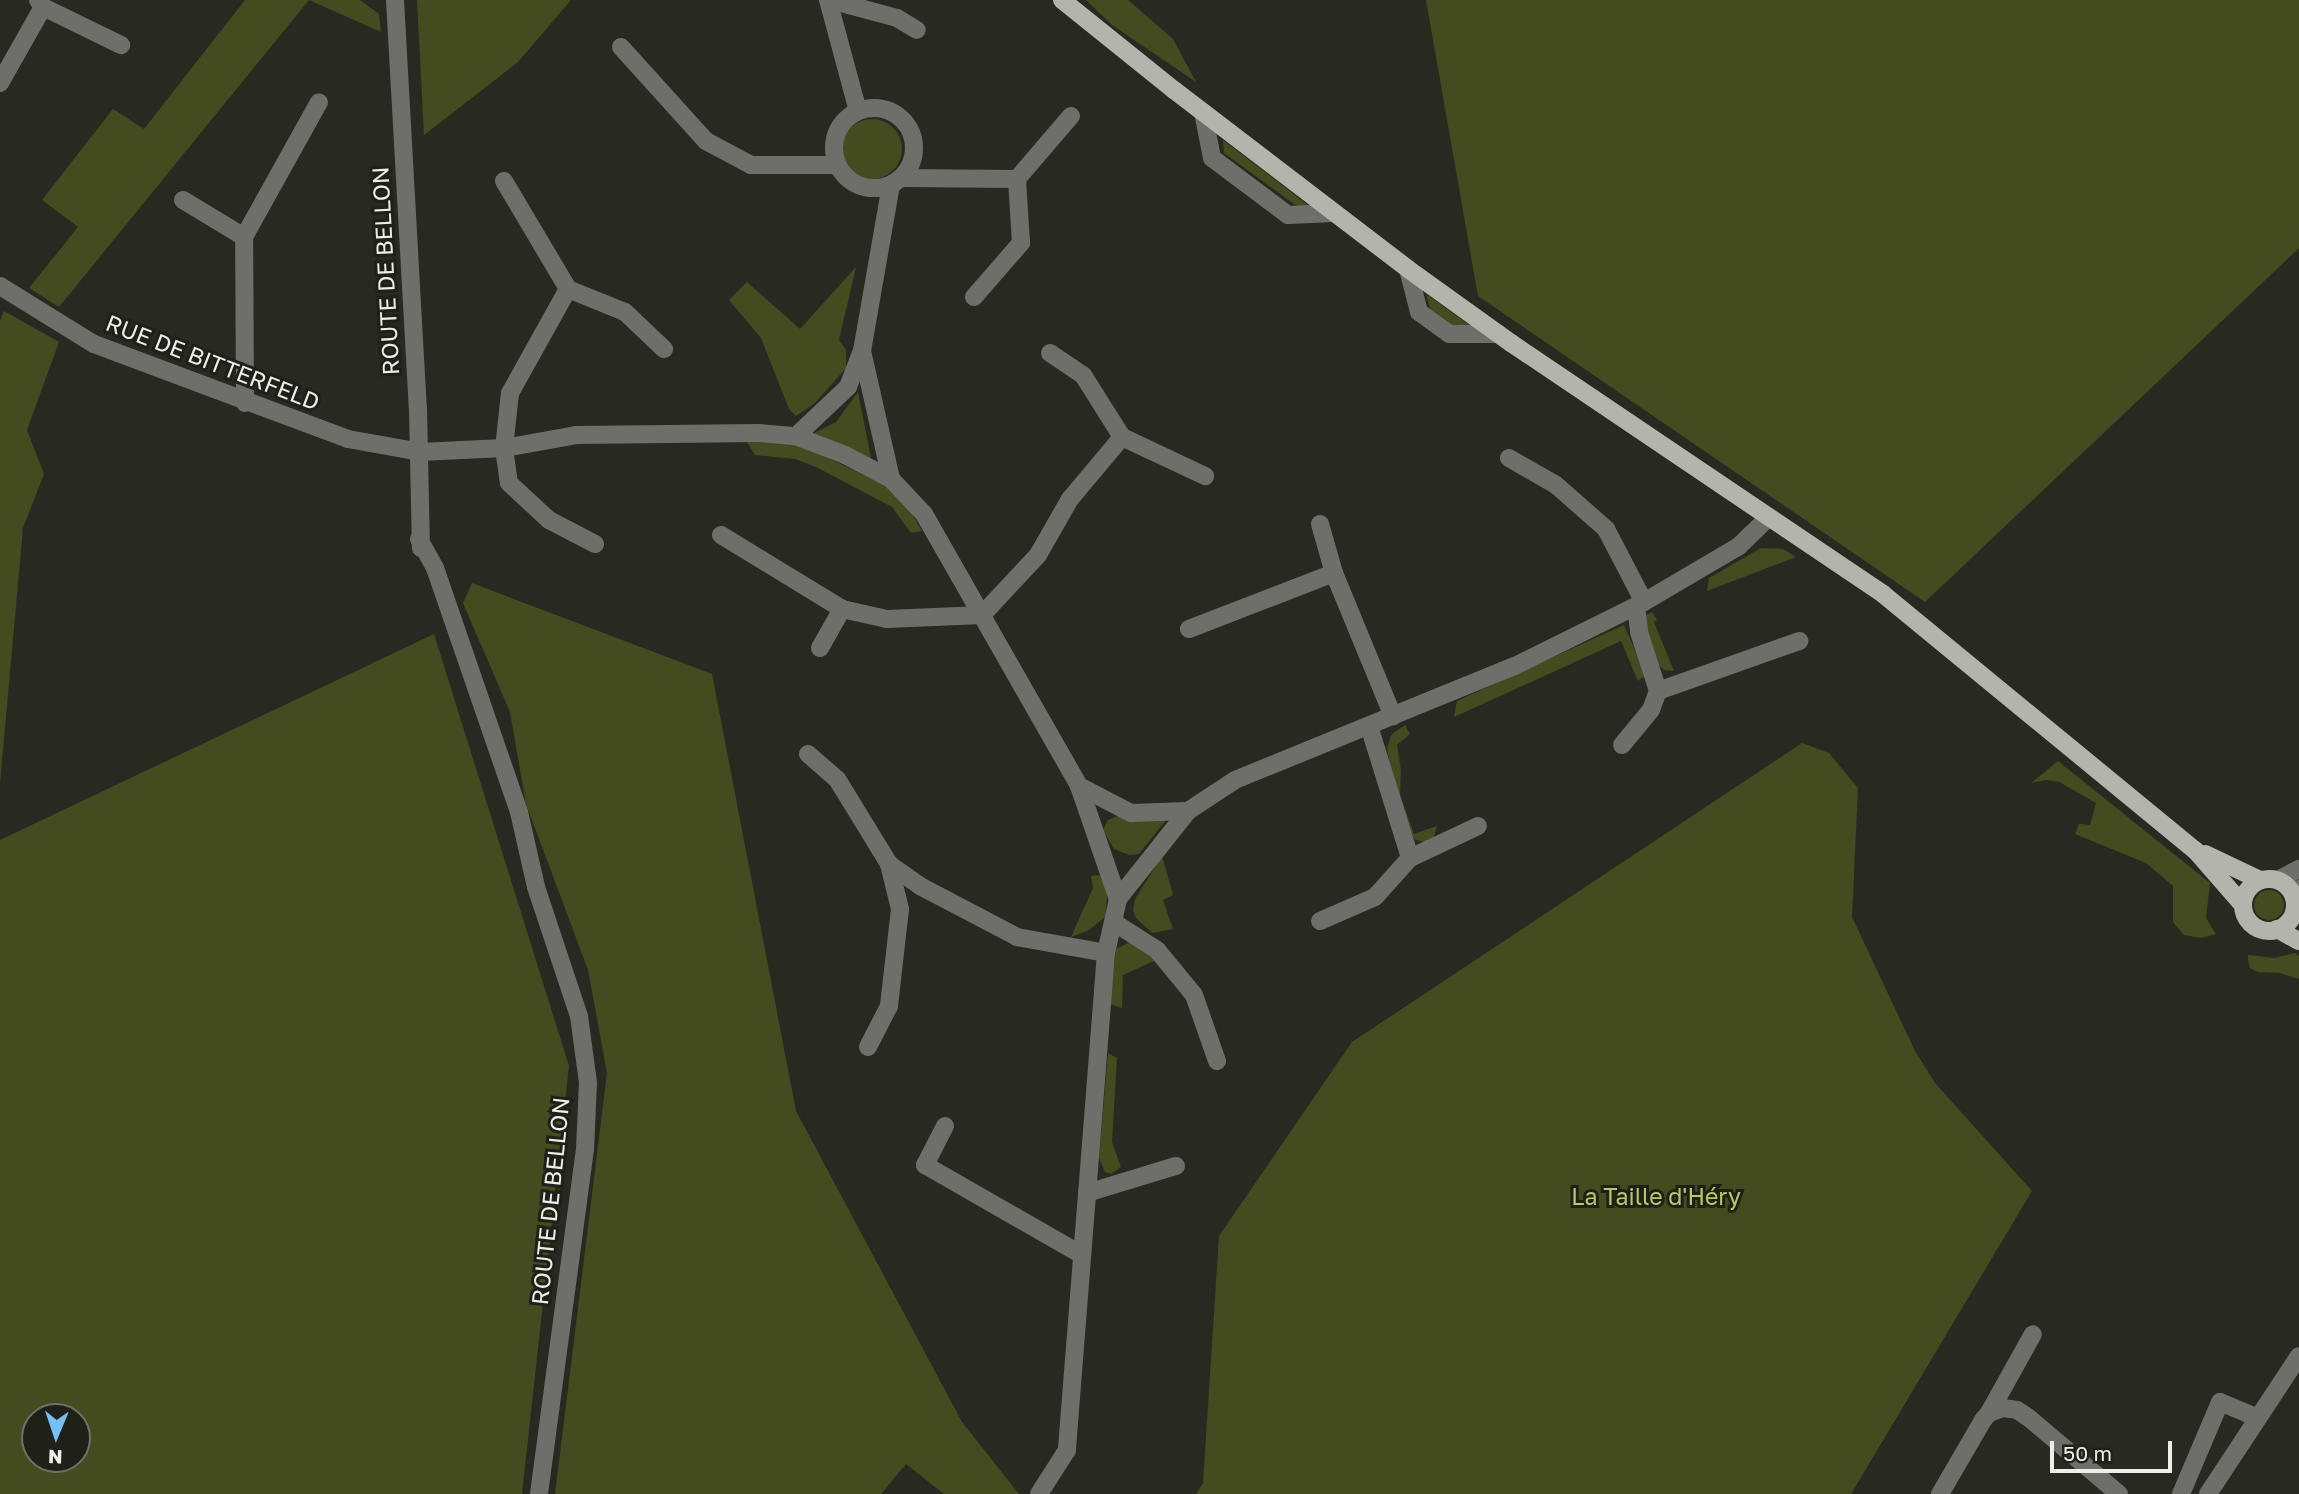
<!DOCTYPE html>
<html>
<head>
<meta charset="utf-8">
<style>
	body { margin:0 }
	#map { position:relative; width:2299px; height:1494px; overflow:hidden; background:#282a22; font-family:"Golos Text",sans-serif }
	div>[style] { position:absolute }
	.green>* { inset:0; background:#444b1f }
	.round { border-radius:50% }
	.minor>* { height:18px; margin:-9px; padding:0 9px; transform-origin:9px; border-radius:9px; background:#6e6f6a }
	.minor>.ring { margin:-9px; padding:0; box-sizing:content-box; background:none; border:18px solid #6e6f6a; border-radius:50% }
	.major>* { height:18px; margin:-9px; padding:0 9px; transform-origin:9px; border-radius:9px; background:#b3b5ac }
	.major>.ring { margin:-9px; padding:0; box-sizing:content-box; background:none; border:18px solid #b3b5ac; border-radius:50% }
	span { translate:-50% -50%; white-space:nowrap; text-align:center; line-height:1.15; -webkit-text-stroke:6px #1f2018; paint-order:stroke }
	.street-label { font-size:23px; color:#edeee8 }
	.park-label { font-size:23px; color:#b9ca64 }
	.north { position:absolute; left:21px; top:1403px; width:70px; height:70px; box-sizing:border-box; background:#1f2018; border:2px solid #71726b; border-radius:50%; rotate:182deg; font-size:19px; font-weight:700; line-height:28px; text-align:center; color:#edeee8 }
	.north::after { content:''; display:block; margin:auto; width:24px; height:32px; background:#77bff7; clip-path:polygon(50% 0,100% 100%,50% 72%,0 100%) }
	.scale { position:absolute; left:2050px; top:1441px; width:122px; height:32px; box-sizing:border-box; border:4px solid #edeee8; border-top:0; padding-left:9px; font-size:21px; line-height:24px; white-space:nowrap; color:#edeee8; -webkit-text-stroke:5px #1f2018; paint-order:stroke }
</style>
</head>
<body>
<div id="map">
	<div class="green">
		<i style="clip-path:polygon(245px 0,360px 0,379px 14px,381px 32px,309px 0,59px 307px,29px 288px,78px 227px,42px 200px,113px 109px,144px 129px)"></i>
		<i style="clip-path:polygon(417px 0,571px 0,518px 62px,424px 135px)"></i>
		<i style="clip-path:polygon(1086px 0,1128px 0,1173px 39px,1196px 82px,1112px 25px)"></i>
		<i style="clip-path:polygon(1426px 0,2299px 0,2299px 248px,1925px 602px,1478px 296px)"></i>
		<i class="round" style="left:842px;top:119px;width:60px;height:60px"></i>
		<i style="clip-path:polygon(1223px 140px,1309px 206px,1298px 207px,1224px 153px)"></i>
		<i style="clip-path:polygon(856px 267px,839px 340px,846px 350px,846px 368px,815px 403px,796px 416px,789px 409px,761px 338px,729px 300px,747px 282px,800px 329px)"></i>
		<i style="clip-path:polygon(1426px 294px,1475px 329px,1455px 329px,1430px 309px)"></i>
		<i style="clip-path:polygon(4px 311px,59px 342px,27px 430px,44px 474px,23px 528px,0 783px,0 321px)"></i>
		<i style="clip-path:polygon(858px 392px,871px 458px,814px 433px,836px 422px)"></i>
		<i style="clip-path:polygon(771px 441px,800px 445px,885px 485px,908px 507px,922px 531px,911px 533px,892px 507px,816px 467px,795px 459px,755px 455px,747px 442px)"></i>
		<i style="clip-path:polygon(1761px 548px,1783px 549px,1796px 557px,1707px 591px,1709px 578px)"></i>
		<i style="clip-path:polygon(472px 583px,712px 674px,796px 1111px,962px 1422px,1019px 1494px,944px 1494px,906px 1464px,881px 1494px,555px 1494px,607px 1073px,588px 970px,526px 804px,510px 712px,463px 603px)"></i>
		<i style="clip-path:polygon(1652px 612px,1657px 620px,1654px 622px,1674px 671px,1664px 670px,1659px 665px,1645px 622px,1646px 615px)"></i>
		<i style="clip-path:polygon(1624px 625px,1646px 675px,1638px 681px,1621px 641px,1454px 717px,1457px 701px)"></i>
		<i style="clip-path:polygon(evenodd,434px 634px,569px 1066px,522px 1494px,0 1494px,0 840px,434px 634px,77px 1417px,77px 1459px,35px 1459px,35px 1417px,77px 1417px)"></i>
		<i style="clip-path:polygon(1405px 725px,1410px 734px,1397px 745px,1401px 770px,1400px 795px,1414px 834px,1437px 826px,1433px 840px,1426px 843px,1414px 839px,1397px 799px,1387px 749px,1391px 735px)"></i>
		<i style="clip-path:polygon(1802px 743px,1829px 753px,1858px 788px,1852px 917px,1915px 1051px,1935px 1083px,2032px 1191px,1851px 1494px,1196px 1494px,1203px 1483px,1219px 1236px,1352px 1042px)"></i>
		<i style="clip-path:polygon(2058px 761px,2210px 883px,2206px 918px,2216px 934px,2201px 938px,2184px 935px,2173px 922px,2173px 886px,2146px 863px,2075px 834px,2079px 824px,2090px 825px,2096px 803px,2059px 782px,2046px 780px,2031px 783px)"></i>
		<i style="clip-path:polygon(1117px 816px,1166px 820px,1139px 854px,1129px 855px,1114px 849px,1103px 830px,1108px 820px)"></i>
		<i style="clip-path:polygon(1162px 856px,1173px 895px,1163px 900px,1173px 929px,1152px 933px,1136px 918px,1133px 910px,1135px 899px)"></i>
		<i style="clip-path:polygon(1103px 875px,1107px 898px,1105px 917px,1089px 930px,1071px 937px,1093px 888px,1091px 876px)"></i>
		<i class="round" style="left:2254px;top:890px;width:30px;height:30px"></i>
		<i style="clip-path:polygon(1132px 941px,1156px 960px,1123px 975px,1122px 1008px,1110px 1004px,1116px 949px)"></i>
		<i style="clip-path:polygon(2295px 953px,2299px 956px,2299px 979px,2280px 973px,2258px 972px,2250px 968px,2248px 961px,2248px 955px,2274px 958px)"></i>
		<i style="clip-path:polygon(1108px 1053px,1117px 1058px,1112px 1142px,1121px 1167px,1111px 1174px,1105px 1172px,1099px 1158px)"></i>
	</div>
	<div class="minor">
		<i style="left:38px;top:0;width:9px;rotate:54deg"></i>
		<i style="left:43px;top:7px;width:87px;rotate:26deg"></i>
		<i style="left:395px;top:0;width:409px;rotate:86.8deg"></i>
		<i style="left:418px;top:408px;width:140px;rotate:88.8deg"></i>
		<i style="left:828px;top:0;width:115px;rotate:74.9deg"></i>
		<i style="left:830px;top:0;width:69px;rotate:15deg"></i>
		<i style="left:897px;top:18px;width:23px;rotate:31deg"></i>
		<i style="left:621px;top:47px;width:127px;rotate:47.9deg"></i>
		<i style="left:706px;top:141px;width:51px;rotate:28.1deg"></i>
		<i style="left:751px;top:165px;width:86px"></i>
		<i style="left:0;top:83px;width:87px;rotate:-60.5deg"></i>
		<i class="ring" style="left:834px;top:108px;width:62px;height:62px"></i>
		<i style="left:1203px;top:112px;width:47px;rotate:78.9deg"></i>
		<i style="left:1212px;top:158px;width:95px;rotate:36.9deg"></i>
		<i style="left:1288px;top:215px;width:46px;rotate:-2.5deg"></i>
		<i style="left:902px;top:178px;width:115px;rotate:0.5deg"></i>
		<i style="left:1017px;top:179px;width:83px;rotate:-49.4deg"></i>
		<i style="left:504px;top:181px;width:126px;rotate:59.3deg"></i>
		<i style="left:568px;top:289px;width:61px;rotate:22deg"></i>
		<i style="left:625px;top:312px;width:54px;rotate:43.5deg"></i>
		<i style="left:183px;top:200px;width:71px;rotate:31.2deg"></i>
		<i style="left:1408px;top:269px;width:44px;rotate:75.7deg"></i>
		<i style="left:1419px;top:312px;width:37px;rotate:36deg"></i>
		<i style="left:1449px;top:334px;width:50px"></i>
		<i style="left:0;top:286px;width:110px;rotate:31.7deg"></i>
		<i style="left:94px;top:344px;width:271px;rotate:20.5deg"></i>
		<i style="left:348px;top:439px;width:73px;rotate:10.2deg"></i>
		<i style="left:420px;top:452px;width:84px;rotate:-2.7deg"></i>
		<i style="left:504px;top:448px;width:73px;rotate:-10.2deg"></i>
		<i style="left:576px;top:435px;width:183px;rotate:-0.6deg"></i>
		<i style="left:759px;top:433px;width:37px;rotate:5deg"></i>
		<i style="left:796px;top:436px;width:53px;rotate:21.2deg"></i>
		<i style="left:845px;top:455px;width:52px;rotate:27.6deg"></i>
		<i style="left:891px;top:479px;width:48px;rotate:46.7deg"></i>
		<i style="left:924px;top:514px;width:313px;rotate:60.3deg"></i>
		<i style="left:1079px;top:786px;width:120px;rotate:71deg"></i>
		<i style="left:1118px;top:899px;width:55px;rotate:102.5deg"></i>
		<i style="left:1106px;top:953px;width:499px;rotate:94.5deg"></i>
		<i style="left:1067px;top:1450px;width:52px;rotate:122.5deg"></i>
		<i style="left:568px;top:289px;width:119px;rotate:119.1deg"></i>
		<i style="left:510px;top:393px;width:55px;rotate:96.2deg"></i>
		<i style="left:504px;top:448px;width:35px;rotate:82deg"></i>
		<i style="left:509px;top:483px;width:54px;rotate:42.8deg"></i>
		<i style="left:549px;top:520px;width:52px;rotate:27.6deg"></i>
		<i style="left:974px;top:297px;width:72px;rotate:-49deg"></i>
		<i style="left:1021px;top:243px;width:64px;rotate:-93.6deg"></i>
		<i style="left:862px;top:351px;width:131px;rotate:77.2deg"></i>
		<i style="left:1050px;top:353px;width:40px;rotate:34deg"></i>
		<i style="left:1083px;top:375px;width:73px;rotate:57.8deg"></i>
		<i style="left:1122px;top:437px;width:92px;rotate:25.2deg"></i>
		<i style="left:245px;top:403px;width:166px;rotate:-90.3deg"></i>
		<i style="left:244px;top:237px;width:154px;rotate:-60.9deg"></i>
		<i style="left:796px;top:436px;width:71px;rotate:-43.3deg"></i>
		<i style="left:848px;top:387px;width:39px;rotate:-69deg"></i>
		<i style="left:862px;top:351px;width:169px;rotate:-80.1deg"></i>
		<i style="left:1509px;top:458px;width:54px;rotate:29.9deg"></i>
		<i style="left:1556px;top:485px;width:67px;rotate:41.3deg"></i>
		<i style="left:1606px;top:529px;width:82px;rotate:62.5deg"></i>
		<i style="left:1320px;top:524px;width:51px;rotate:74.1deg"></i>
		<i style="left:1334px;top:573px;width:155px;rotate:67.6deg"></i>
		<i style="left:721px;top:535px;width:142px;rotate:31.4deg"></i>
		<i style="left:842px;top:609px;width:46px;rotate:12.5deg"></i>
		<i style="left:887px;top:619px;width:95px;rotate:-2.4deg"></i>
		<i style="left:982px;top:615px;width:82px;rotate:-47deg"></i>
		<i style="left:1038px;top:555px;width:64px;rotate:-60.3deg"></i>
		<i style="left:1070px;top:499px;width:81px;rotate:-50deg"></i>
		<i style="left:419px;top:539px;width:33px;rotate:61deg"></i>
		<i style="left:435px;top:568px;width:258px;rotate:71deg"></i>
		<i style="left:519px;top:812px;width:77px;rotate:77.2deg"></i>
		<i style="left:536px;top:887px;width:136px;rotate:71.6deg"></i>
		<i style="left:579px;top:1016px;width:68px;rotate:82.3deg"></i>
		<i style="left:588px;top:1083px;width:66px;rotate:92.6deg"></i>
		<i style="left:585px;top:1149px;width:348px;rotate:97.6deg"></i>
		<i style="left:1636px;top:606px;width:26px;rotate:83deg"></i>
		<i style="left:1639px;top:632px;width:62px;rotate:72.1deg"></i>
		<i style="left:1189px;top:629px;width:155px;rotate:-21.1deg"></i>
		<i style="left:820px;top:648px;width:45px;rotate:-60.6deg"></i>
		<i style="left:1369px;top:726px;width:138px;rotate:72.7deg"></i>
		<i style="left:1622px;top:745px;width:45px;rotate:-50.4deg"></i>
		<i style="left:1651px;top:710px;width:20px;rotate:-70deg"></i>
		<i style="left:1658px;top:691px;width:150px;rotate:-19.5deg"></i>
		<i style="left:808px;top:754px;width:38px;rotate:41deg"></i>
		<i style="left:837px;top:779px;width:100px;rotate:58.5deg"></i>
		<i style="left:889px;top:864px;width:46px;rotate:76.3deg"></i>
		<i style="left:900px;top:909px;width:98px;rotate:96.5deg"></i>
		<i style="left:889px;top:1006px;width:46px;rotate:117.1deg"></i>
		<i style="left:1079px;top:786px;width:59px;rotate:27.4deg"></i>
		<i style="left:1131px;top:813px;width:57px;rotate:-2deg"></i>
		<i style="left:889px;top:864px;width:38px;rotate:35deg"></i>
		<i style="left:920px;top:886px;width:110px;rotate:27.7deg"></i>
		<i style="left:1017px;top:937px;width:90px;rotate:10.2deg"></i>
		<i style="left:2278px;top:880px;width:24px;rotate:-28deg"></i>
		<i style="left:2294px;top:895px;width:8px;rotate:-50deg"></i>
		<i style="left:1118px;top:899px;width:112px;rotate:-51.5deg"></i>
		<i style="left:1188px;top:811px;width:56px;rotate:-33.4deg"></i>
		<i style="left:1235px;top:780px;width:302px;rotate:-22.2deg"></i>
		<i style="left:1515px;top:666px;width:144px;rotate:-26.4deg"></i>
		<i style="left:1644px;top:602px;width:110px;rotate:-30.5deg"></i>
		<i style="left:1739px;top:546px;width:40px;rotate:-44deg"></i>
		<i style="left:1320px;top:921px;width:60px;rotate:-23.6deg"></i>
		<i style="left:1375px;top:897px;width:52px;rotate:-48.1deg"></i>
		<i style="left:1410px;top:858px;width:75px;rotate:-25.2deg"></i>
		<i style="left:1115px;top:923px;width:50px;rotate:32.7deg"></i>
		<i style="left:1157px;top:950px;width:58px;rotate:50.6deg"></i>
		<i style="left:1194px;top:995px;width:70px;rotate:70.8deg"></i>
		<i style="left:945px;top:1126px;width:44px;rotate:117.1deg"></i>
		<i style="left:925px;top:1165px;width:181px;rotate:29.8deg"></i>
		<i style="left:1087px;top:1193px;width:93px;rotate:-16.9deg"></i>
		<i style="left:1989px;top:1413px;width:90px;rotate:-60.9deg"></i>
		<i style="left:1940px;top:1494px;width:86px;rotate:-59.8deg"></i>
		<i style="left:1983px;top:1420px;width:9px;rotate:-49deg"></i>
		<i style="left:1989px;top:1413px;width:15px;rotate:-20deg"></i>
		<i style="left:2003px;top:1408px;width:14px;rotate:8deg"></i>
		<i style="left:2017px;top:1410px;width:14px;rotate:34deg"></i>
		<i style="left:2029px;top:1418px;width:118px;rotate:40.2deg"></i>
		<i style="left:2181px;top:1494px;width:100px;rotate:-67deg"></i>
		<i style="left:2220px;top:1402px;width:41px;rotate:22.8deg"></i>
		<i style="left:2208px;top:1494px;width:165px;rotate:-56.6deg"></i>
	</div>
	<div class="major">
		<i style="left:1062px;top:0;width:144px;rotate:38.8deg"></i>
		<i style="left:1174px;top:90px;width:295px;rotate:37.4deg"></i>
		<i style="left:1408px;top:269px;width:127px;rotate:35.7deg"></i>
		<i style="left:1511px;top:343px;width:449px;rotate:34deg"></i>
		<i style="left:1883px;top:594px;width:404px;rotate:39.4deg"></i>
		<i style="left:2195px;top:850px;width:73px;rotate:48.9deg"></i>
		<i style="left:2205px;top:854px;width:61px;rotate:25.3deg"></i>
		<i class="ring" style="left:2243px;top:879px;width:34px;height:34px"></i>
		<i style="left:2277px;top:929px;width:25px;rotate:29deg"></i>
	</div>
	<div class="street-label">
		<span style="left:385px;top:271px;rotate:-93deg">ROUTE DE BELLON</span>
		<span style="left:213px;top:362px;rotate:21deg">RUE DE BITTERFELD</span>
		<span style="left:550px;top:1201px;rotate:-84deg">ROUTE DE BELLON</span>
	</div>
	<div class="park-label">
		<span style="left:1656px;top:1196px">La Taille d'Héry</span>
	</div>
	<div class="north">N</div>
	<div class="scale">50 m</div>
</div>
</body>
</html>
